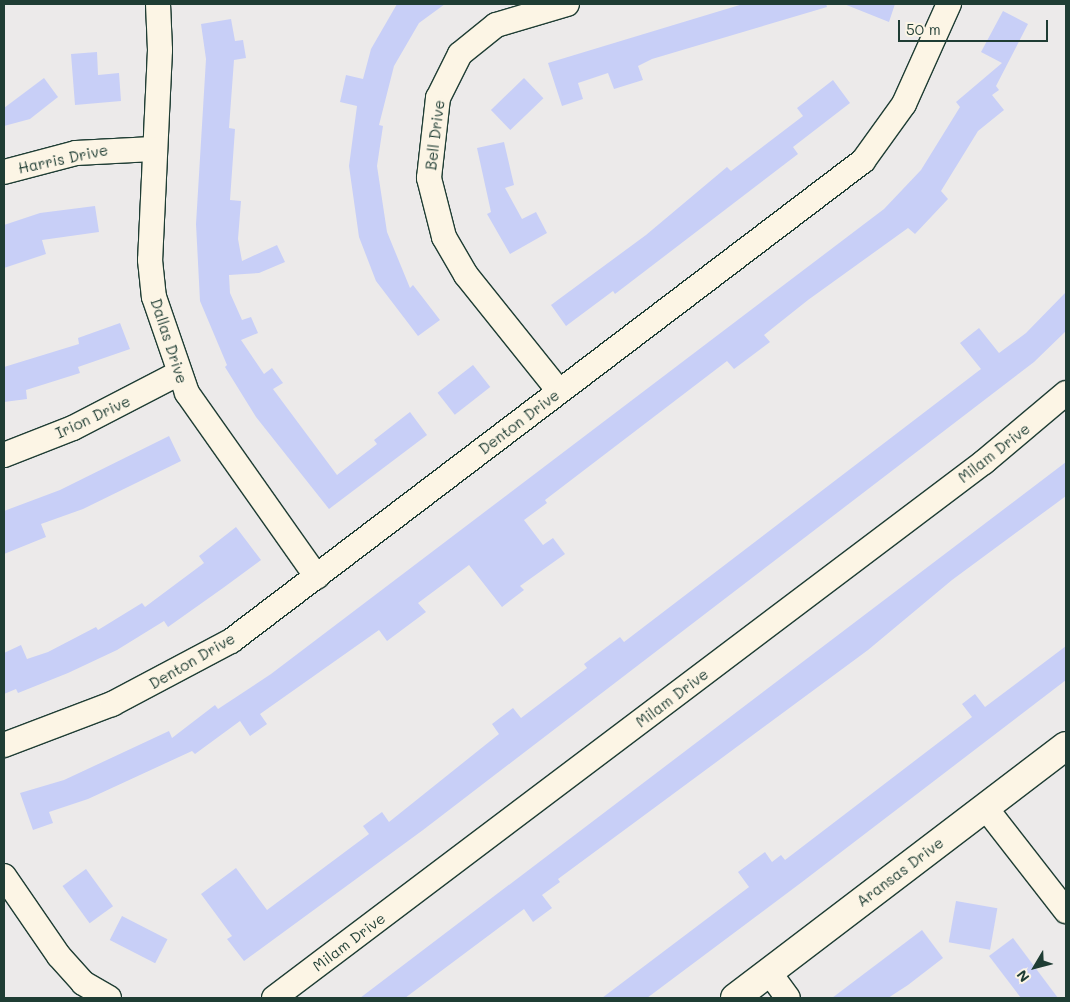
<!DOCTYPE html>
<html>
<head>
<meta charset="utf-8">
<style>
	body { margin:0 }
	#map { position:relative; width:1070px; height:1002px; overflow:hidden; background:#eceaea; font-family:Mali,sans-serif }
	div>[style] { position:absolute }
	.building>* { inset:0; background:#c8cff7; transform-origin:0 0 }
	.roads { filter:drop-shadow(1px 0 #1f3d34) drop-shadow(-1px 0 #1f3d34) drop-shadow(0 1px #1f3d34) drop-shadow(0 -1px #1f3d34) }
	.minor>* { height:24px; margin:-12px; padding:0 12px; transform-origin:12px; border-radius:12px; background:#fcf5e5 }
	.tertiary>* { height:28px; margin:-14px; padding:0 14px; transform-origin:14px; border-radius:14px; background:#fcf5e5 }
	span { translate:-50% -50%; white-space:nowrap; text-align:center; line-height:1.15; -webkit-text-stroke:5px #fcf5e5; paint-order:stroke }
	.street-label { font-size:15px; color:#1f3d34 }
	.frame { position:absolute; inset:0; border:5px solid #1f3d34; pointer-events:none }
	.north { position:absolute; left:1010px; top:942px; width:50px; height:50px; -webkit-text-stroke:4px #fcf5e5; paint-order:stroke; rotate:233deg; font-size:14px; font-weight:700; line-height:20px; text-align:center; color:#1f3d34 }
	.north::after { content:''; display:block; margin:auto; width:18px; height:22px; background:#1f3d34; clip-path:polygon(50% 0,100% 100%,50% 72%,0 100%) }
	.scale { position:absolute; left:898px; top:20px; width:150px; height:22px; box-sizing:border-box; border:2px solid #1f3d34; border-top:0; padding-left:6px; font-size:15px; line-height:18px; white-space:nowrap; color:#1f3d34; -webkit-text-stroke:4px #fcf5e5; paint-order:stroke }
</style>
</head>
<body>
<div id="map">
	<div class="building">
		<i style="clip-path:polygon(397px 4px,445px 4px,419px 23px,394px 66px,379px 125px,383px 126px,377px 166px,387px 232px,410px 288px,413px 285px,440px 320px,418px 336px,376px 281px,359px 237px,349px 166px,357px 106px,340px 102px,346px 75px,363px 79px,371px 49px)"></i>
		<i style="clip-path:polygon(743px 4px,826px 4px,827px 7px,652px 59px,638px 66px,643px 80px,614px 89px,608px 73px,578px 83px,583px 99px,562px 106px,548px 63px)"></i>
		<i style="clip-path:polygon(844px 4px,895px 4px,889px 22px)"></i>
		<i style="clip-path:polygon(1003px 11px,1028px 24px,996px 86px,999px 90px,992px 95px,1004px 110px,978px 131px,941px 191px,948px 199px,915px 234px,908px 228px,808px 300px,764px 335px,770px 342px,734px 369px,727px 361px,545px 500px,547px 503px,524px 520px,543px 545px,553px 538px,565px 554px,520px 586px,524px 590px,502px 607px,469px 565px,418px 603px,426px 612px,387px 641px,379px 630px,260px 714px,267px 724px,250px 736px,240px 721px,195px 754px,192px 751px,88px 799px,49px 812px,53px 823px,33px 830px,20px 793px,64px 780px,169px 731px,172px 738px,215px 705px,218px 709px,271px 674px,884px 209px,921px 170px,960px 107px,956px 102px,1002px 63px,981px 52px)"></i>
		<i style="clip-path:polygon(231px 19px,235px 41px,243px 40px,246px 58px,234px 60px,229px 128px,235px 129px,230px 200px,241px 201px,238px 239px,242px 261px,277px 245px,285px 262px,259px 273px,229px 275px,230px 293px,242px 320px,251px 317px,258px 333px,241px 340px,264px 374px,272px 368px,283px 383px,273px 389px,337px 475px,377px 444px,374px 440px,410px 412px,427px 435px,329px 509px,256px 417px,225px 367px,227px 365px,200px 301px,196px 224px,206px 59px,201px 24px)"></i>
		<i style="clip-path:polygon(97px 52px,98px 75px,119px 73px,121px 101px,75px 105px,71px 54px)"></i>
		<i style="clip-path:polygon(44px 78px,58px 97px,30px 119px,4px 126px,4px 108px)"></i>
		<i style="left:524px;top:78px;width:28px;height:46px;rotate:46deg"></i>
		<i style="clip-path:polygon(833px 80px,850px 103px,793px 147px,798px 154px,615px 294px,613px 291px,566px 326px,551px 305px,646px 235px,727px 167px,731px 171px,803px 116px,797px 108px)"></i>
		<i style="clip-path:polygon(504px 142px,514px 185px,505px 188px,522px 219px,536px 212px,547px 233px,510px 254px,487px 214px,491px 212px,477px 148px)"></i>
		<i style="clip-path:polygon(95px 206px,99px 232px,42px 240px,46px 254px,4px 268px,4px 225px,40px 213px)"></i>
		<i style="clip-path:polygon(1066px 292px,1066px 331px,1034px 362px,423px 830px,244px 961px,227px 939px,232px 936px,201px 894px,236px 868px,267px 910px,369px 834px,363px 826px,382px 812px,389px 822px,499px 734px,492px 724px,513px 708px,521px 718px,587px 668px,584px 664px,620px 637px,624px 642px,981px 369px,960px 343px,979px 328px,999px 353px,1026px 333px)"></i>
		<i style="clip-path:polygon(120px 323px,130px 349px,78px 367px,80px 373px,26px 390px,27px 399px,4px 402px,4px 367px,79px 344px,78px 338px)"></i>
		<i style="left:473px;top:365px;width:28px;height:45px;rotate:52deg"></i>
		<i style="clip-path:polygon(169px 436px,181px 461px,83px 509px,41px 524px,46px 537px,4px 554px,4px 511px,60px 490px)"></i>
		<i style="clip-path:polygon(1066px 462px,1066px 496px,952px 580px,868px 650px,558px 879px,560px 882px,542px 895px,552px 908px,533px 922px,524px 909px,405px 998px,360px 998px)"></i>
		<i style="clip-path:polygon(236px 527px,261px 560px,223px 588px,168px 627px,164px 621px,117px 650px,68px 673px,18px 693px,16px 689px,4px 694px,4px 653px,21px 645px,27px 659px,48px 652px,96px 627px,98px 630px,142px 603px,145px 607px,204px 563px,199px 556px)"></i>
		<i style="clip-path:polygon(1066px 646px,1066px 680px,802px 882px,647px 998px,602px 998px,749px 887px,738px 872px,765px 852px,772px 862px,781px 855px,785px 860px,972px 717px,962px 704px,975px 694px,985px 707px)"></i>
		<i style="left:86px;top:869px;width:46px;height:29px;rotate:54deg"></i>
		<i style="left:956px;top:901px;width:42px;height:42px;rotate:10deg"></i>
		<i style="left:122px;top:916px;width:51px;height:27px;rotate:27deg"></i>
		<i style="clip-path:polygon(922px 930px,943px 958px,908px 985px,888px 998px,832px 998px)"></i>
		<i style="clip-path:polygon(1013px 938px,1058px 998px,1021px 998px,989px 956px)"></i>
	</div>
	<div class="roads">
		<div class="minor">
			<i style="left:158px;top:4px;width:46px;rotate:87.5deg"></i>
			<i style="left:160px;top:50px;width:210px;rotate:92.7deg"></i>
			<i style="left:150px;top:260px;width:37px;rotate:84deg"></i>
			<i style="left:154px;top:297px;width:102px;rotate:71deg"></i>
			<i style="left:187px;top:393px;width:225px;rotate:54.8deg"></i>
			<i style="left:4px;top:172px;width:74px;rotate:-14.8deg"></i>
			<i style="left:76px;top:153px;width:77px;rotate:-3deg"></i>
			<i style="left:559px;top:391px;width:149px;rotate:-128.7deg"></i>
			<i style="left:466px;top:275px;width:44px;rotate:-120.1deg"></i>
			<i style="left:444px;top:237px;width:61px;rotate:-104.3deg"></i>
			<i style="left:429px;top:178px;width:81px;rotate:-83.6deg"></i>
			<i style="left:438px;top:98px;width:49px;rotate:-63.4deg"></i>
			<i style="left:460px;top:54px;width:46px;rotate:-38.9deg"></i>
			<i style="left:496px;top:25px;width:74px;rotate:-16.5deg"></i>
			<i style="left:4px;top:455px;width:74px;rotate:-21.4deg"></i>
			<i style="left:73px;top:428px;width:119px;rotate:-27.4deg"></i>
			<i style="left:4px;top:745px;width:116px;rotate:-20.8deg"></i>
			<i style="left:112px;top:704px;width:135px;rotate:-27.9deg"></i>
			<i style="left:231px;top:641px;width:794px;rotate:-37.22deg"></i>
			<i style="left:863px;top:161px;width:70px;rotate:-54.3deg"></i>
			<i style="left:904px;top:104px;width:110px;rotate:-65.8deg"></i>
			<i style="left:985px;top:807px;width:132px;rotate:52.1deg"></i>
			<i style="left:4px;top:876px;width:97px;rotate:55.5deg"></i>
			<i style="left:59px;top:956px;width:36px;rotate:48deg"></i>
			<i style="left:83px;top:983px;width:30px;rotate:30deg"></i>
			<i style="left:769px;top:972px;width:32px;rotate:54deg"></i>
			<i style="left:274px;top:998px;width:890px;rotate:-37.05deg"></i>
			<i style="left:984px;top:462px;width:107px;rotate:-40.1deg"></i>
		</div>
		<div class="tertiary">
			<i style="left:735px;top:998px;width:416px;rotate:-37.3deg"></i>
		</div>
	</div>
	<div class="street-label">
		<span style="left:435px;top:135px;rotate:-83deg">Bell Drive</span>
		<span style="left:63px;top:159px;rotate:-12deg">Harris Drive</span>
		<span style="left:169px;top:341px;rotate:72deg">Dallas Drive</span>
		<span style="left:93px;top:417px;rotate:-25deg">Irion Drive</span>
		<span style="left:519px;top:422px;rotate:-37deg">Denton Drive</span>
		<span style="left:994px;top:453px;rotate:-38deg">Milam Drive</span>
		<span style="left:192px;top:661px;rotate:-30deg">Denton Drive</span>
		<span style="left:672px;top:698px;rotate:-37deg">Milam Drive</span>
		<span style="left:900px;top:872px;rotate:-37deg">Aransas Drive</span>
		<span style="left:349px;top:942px;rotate:-37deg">Milam Drive</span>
	</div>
	<div class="frame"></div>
	<div class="north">N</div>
	<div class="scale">50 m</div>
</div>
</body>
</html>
